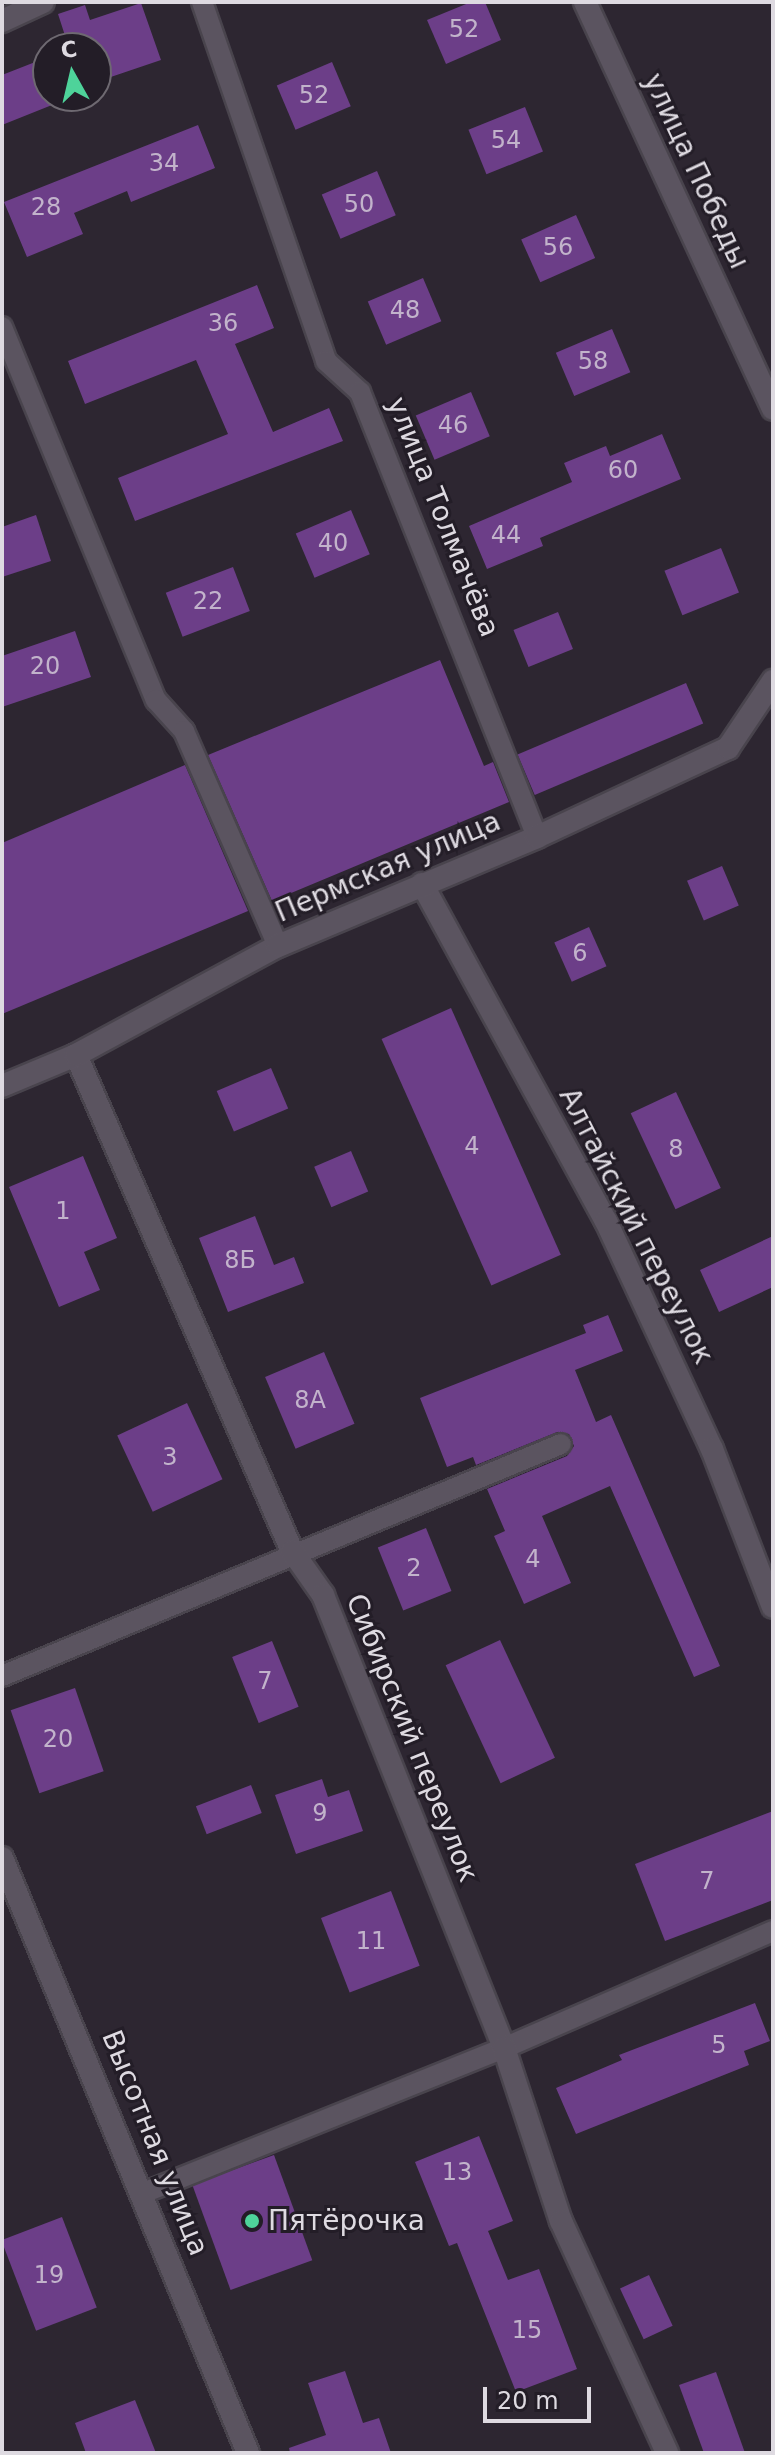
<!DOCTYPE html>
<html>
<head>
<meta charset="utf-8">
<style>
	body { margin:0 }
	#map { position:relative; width:775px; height:2455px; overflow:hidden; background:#2d2631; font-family:"DejaVu Sans",sans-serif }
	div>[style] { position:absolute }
	.building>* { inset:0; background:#6c3e88; transform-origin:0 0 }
	.roads { filter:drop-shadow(2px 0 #49444d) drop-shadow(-2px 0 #49444d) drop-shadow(0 2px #49444d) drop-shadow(0 -2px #49444d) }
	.service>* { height:20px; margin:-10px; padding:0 10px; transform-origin:10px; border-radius:10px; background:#5b5460 }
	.minor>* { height:22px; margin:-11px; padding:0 11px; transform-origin:11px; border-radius:11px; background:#5b5460 }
	.dots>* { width:22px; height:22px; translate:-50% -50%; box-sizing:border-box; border:4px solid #231d27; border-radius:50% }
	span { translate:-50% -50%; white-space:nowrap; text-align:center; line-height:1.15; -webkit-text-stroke:6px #231d27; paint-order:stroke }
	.number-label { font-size:24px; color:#c2b3cb }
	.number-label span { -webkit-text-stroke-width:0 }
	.street-label { font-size:28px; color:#dedae1 }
	.poi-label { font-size:28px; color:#dedae1 }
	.left { translate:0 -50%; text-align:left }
	.frame { position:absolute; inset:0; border:4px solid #dedae1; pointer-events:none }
	.north { position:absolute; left:32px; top:32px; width:80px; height:80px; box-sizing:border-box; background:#231d27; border:2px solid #6e6971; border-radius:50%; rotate:352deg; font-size:22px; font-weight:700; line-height:32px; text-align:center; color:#dedae1 }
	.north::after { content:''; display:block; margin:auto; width:28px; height:36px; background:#4ed39a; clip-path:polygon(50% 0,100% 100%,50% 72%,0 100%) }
	.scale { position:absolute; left:483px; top:2387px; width:108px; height:36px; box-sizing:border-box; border:4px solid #dedae1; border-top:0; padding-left:10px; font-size:24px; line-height:28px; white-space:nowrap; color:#dedae1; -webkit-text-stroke:6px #231d27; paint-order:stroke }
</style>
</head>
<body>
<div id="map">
	<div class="building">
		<i style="clip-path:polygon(471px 2px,485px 2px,501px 40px,446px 64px,427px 20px)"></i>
		<i style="clip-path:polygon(141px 3px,161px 60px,96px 82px,96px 48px,69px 48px,58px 14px,85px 5px,90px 20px)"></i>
		<i style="clip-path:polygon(48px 57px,48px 96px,62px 101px,2px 125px,2px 75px)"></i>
		<i style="left:332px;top:62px;width:48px;height:60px;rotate:67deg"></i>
		<i style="left:525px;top:107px;width:48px;height:61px;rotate:68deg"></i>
		<i style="clip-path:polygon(198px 125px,215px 168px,131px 202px,127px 191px,74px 213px,83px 234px,27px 257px,4px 202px)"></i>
		<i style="left:377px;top:171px;width:48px;height:60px;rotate:67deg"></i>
		<i style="left:576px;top:215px;width:47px;height:60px;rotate:66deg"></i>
		<i style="left:423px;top:278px;width:47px;height:60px;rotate:67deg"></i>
		<i style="clip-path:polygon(257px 285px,274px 328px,235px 344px,273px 432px,329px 408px,343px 441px,135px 521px,118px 478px,228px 434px,196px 360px,85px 404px,68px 361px)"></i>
		<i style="left:612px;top:329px;width:47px;height:61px;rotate:67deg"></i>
		<i style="left:471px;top:392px;width:48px;height:60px;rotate:67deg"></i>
		<i style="clip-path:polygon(662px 434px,681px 479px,540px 538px,543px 546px,487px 569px,469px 526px,572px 482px,564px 463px,606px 446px,610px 456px)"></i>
		<i style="left:351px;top:510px;width:48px;height:60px;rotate:67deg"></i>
		<i style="clip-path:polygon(36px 515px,51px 561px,2px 577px,2px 527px)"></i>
		<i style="left:721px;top:548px;width:48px;height:61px;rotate:68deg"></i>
		<i style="left:233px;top:567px;width:47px;height:72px;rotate:69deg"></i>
		<i style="left:558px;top:612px;width:40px;height:48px;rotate:68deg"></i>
		<i style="clip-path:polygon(75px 631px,91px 677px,2px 707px,2px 656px)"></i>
		<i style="clip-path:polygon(440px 660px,484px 766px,493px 762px,509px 802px,272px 901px,208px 755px)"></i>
		<i style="left:686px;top:683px;width:44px;height:183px;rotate:67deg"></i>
		<i style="clip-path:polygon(185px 765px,248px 911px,2px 1014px,2px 843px)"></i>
		<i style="left:722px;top:866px;width:43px;height:38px;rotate:67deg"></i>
		<i style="left:589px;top:927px;width:43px;height:38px;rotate:66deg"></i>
		<i style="left:451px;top:1008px;width:270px;height:76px;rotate:66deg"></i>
		<i style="left:271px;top:1068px;width:44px;height:59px;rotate:67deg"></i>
		<i style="left:676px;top:1092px;width:106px;height:50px;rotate:65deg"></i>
		<i style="left:351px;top:1151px;width:44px;height:40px;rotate:67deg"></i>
		<i style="clip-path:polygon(83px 1156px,117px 1238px,84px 1252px,100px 1290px,59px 1307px,9px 1187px)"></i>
		<i style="clip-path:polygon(255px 1216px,274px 1265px,294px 1257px,304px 1283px,228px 1312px,199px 1238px)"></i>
		<i style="clip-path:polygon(773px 1236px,773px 1287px,719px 1312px,700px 1270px)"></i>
		<i style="clip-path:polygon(608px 1315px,623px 1351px,575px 1370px,596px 1422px,611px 1415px,720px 1666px,694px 1677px,610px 1486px,542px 1516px,571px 1583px,524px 1604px,494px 1536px,505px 1531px,487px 1489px,567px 1456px,574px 1446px,569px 1434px,557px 1432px,476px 1465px,473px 1457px,447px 1467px,420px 1398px,586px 1333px,583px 1325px)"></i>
		<i style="left:324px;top:1352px;width:78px;height:64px;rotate:67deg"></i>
		<i style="left:187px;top:1403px;width:84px;height:77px;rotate:65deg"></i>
		<i style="left:426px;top:1528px;width:68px;height:52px;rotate:68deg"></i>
		<i style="left:500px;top:1640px;width:130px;height:60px;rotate:65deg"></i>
		<i style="left:272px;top:1641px;width:71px;height:43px;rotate:68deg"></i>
		<i style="left:75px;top:1688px;width:88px;height:68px;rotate:71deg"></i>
		<i style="clip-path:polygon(322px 1779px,328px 1797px,349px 1790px,363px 1831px,296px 1854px,275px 1795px)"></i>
		<i style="left:251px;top:1785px;width:30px;height:59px;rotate:69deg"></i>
		<i style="clip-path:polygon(773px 1811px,773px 1900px,665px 1941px,635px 1864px)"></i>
		<i style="left:391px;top:1891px;width:80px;height:75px;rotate:69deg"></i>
		<i style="clip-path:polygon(755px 2003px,770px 2041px,744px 2051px,749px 2065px,576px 2134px,556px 2088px,622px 2060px,619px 2055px)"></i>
		<i style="clip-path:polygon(479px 2136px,513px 2221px,488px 2231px,508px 2280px,539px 2269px,577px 2369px,516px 2392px,457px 2243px,449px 2246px,415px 2162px)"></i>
		<i style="left:274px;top:2155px;width:112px;height:87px;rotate:70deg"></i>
		<i style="left:62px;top:2217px;width:97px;height:65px;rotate:69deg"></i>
		<i style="left:649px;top:2275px;width:56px;height:32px;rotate:65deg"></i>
		<i style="clip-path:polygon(345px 2371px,363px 2423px,379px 2418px,391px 2453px,290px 2453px,289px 2448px,326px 2435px,308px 2383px)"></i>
		<i style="clip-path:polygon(716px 2372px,745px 2453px,704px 2453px,679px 2385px)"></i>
		<i style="clip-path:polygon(135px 2400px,156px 2453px,86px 2453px,75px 2423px)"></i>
	</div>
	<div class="roads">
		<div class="service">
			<i style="left:202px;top:2px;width:380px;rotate:70.9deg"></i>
			<i style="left:326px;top:361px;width:46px;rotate:42.4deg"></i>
			<i style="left:360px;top:392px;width:479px;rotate:68.3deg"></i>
			<i style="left:2px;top:327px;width:404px;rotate:67.6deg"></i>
			<i style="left:156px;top:700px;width:42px;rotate:47.9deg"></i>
			<i style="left:184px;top:731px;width:235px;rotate:66.4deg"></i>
			<i style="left:2px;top:1676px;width:605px;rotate:-22.54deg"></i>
			<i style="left:143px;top:2193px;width:389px;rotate:-21.9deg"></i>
			<i style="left:504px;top:2048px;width:293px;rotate:-23.5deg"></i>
		</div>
		<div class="minor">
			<i style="left:585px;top:2px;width:448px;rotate:65.2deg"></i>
			<i style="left:2px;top:21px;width:45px;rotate:-24.9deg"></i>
			<i style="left:422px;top:884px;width:384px;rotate:61.4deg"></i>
			<i style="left:606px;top:1221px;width:251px;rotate:65.1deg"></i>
			<i style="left:712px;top:1449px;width:169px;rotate:68.9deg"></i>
			<i style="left:76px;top:1055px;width:541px;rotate:66.47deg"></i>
			<i style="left:292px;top:1551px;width:54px;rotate:54.8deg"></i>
			<i style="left:323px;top:1595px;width:488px;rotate:68.2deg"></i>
			<i style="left:504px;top:2048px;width:182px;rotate:71.8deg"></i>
			<i style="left:561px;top:2221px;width:255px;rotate:65.4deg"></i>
			<i style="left:2px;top:1086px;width:80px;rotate:-22.7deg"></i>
			<i style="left:76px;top:1055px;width:230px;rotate:-28.4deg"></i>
			<i style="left:278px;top:946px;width:281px;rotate:-22.8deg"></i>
			<i style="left:537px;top:837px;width:211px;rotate:-25deg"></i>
			<i style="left:728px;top:748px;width:81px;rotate:-56.1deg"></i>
			<i style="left:2px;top:1858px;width:644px;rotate:67.54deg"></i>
		</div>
	</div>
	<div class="dots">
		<i style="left:252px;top:2221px;background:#4ed39a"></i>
	</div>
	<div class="number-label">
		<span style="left:464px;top:30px">52</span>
		<span style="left:314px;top:96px">52</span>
		<span style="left:506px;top:141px">54</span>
		<span style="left:164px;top:164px">34</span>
		<span style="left:359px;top:205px">50</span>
		<span style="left:46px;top:208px">28</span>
		<span style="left:558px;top:248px">56</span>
		<span style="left:405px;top:311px">48</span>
		<span style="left:223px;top:324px">36</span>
		<span style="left:593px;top:362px">58</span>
		<span style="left:453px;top:426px">46</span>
		<span style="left:623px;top:471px">60</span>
		<span style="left:506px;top:536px">44</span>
		<span style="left:333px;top:544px">40</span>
		<span style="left:208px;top:602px">22</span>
		<span style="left:45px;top:667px">20</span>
		<span style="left:580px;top:954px">6</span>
		<span style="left:472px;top:1147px">4</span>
		<span style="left:676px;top:1150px">8</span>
		<span style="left:63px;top:1212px">1</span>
		<span style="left:240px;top:1261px">8Б</span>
		<span style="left:310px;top:1401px">8А</span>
		<span style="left:170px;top:1458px">3</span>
		<span style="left:533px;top:1560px">4</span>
		<span style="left:414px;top:1569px">2</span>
		<span style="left:265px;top:1682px">7</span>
		<span style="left:58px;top:1740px">20</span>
		<span style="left:320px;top:1814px">9</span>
		<span style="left:707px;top:1882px">7</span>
		<span style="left:371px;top:1942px">11</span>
		<span style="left:719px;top:2046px">5</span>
		<span style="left:457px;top:2173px">13</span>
		<span style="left:49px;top:2276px">19</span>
		<span style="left:527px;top:2331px">15</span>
	</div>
	<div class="street-label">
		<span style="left:696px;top:171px;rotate:65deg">улица Победы</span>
		<span style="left:443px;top:517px;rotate:68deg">улица Толмачёва</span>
		<span style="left:388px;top:867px;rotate:-23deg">Пермская улица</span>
		<span style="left:636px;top:1226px;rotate:63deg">Алтайский переулок</span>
		<span style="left:412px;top:1738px;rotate:68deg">Сибирский переулок</span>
		<span style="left:155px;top:2143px;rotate:68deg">Высотная улица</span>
	</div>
	<div class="poi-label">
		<span class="left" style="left:268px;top:2221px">Пятёрочка</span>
	</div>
	<div class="frame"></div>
	<div class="north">С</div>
	<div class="scale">20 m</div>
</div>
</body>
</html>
